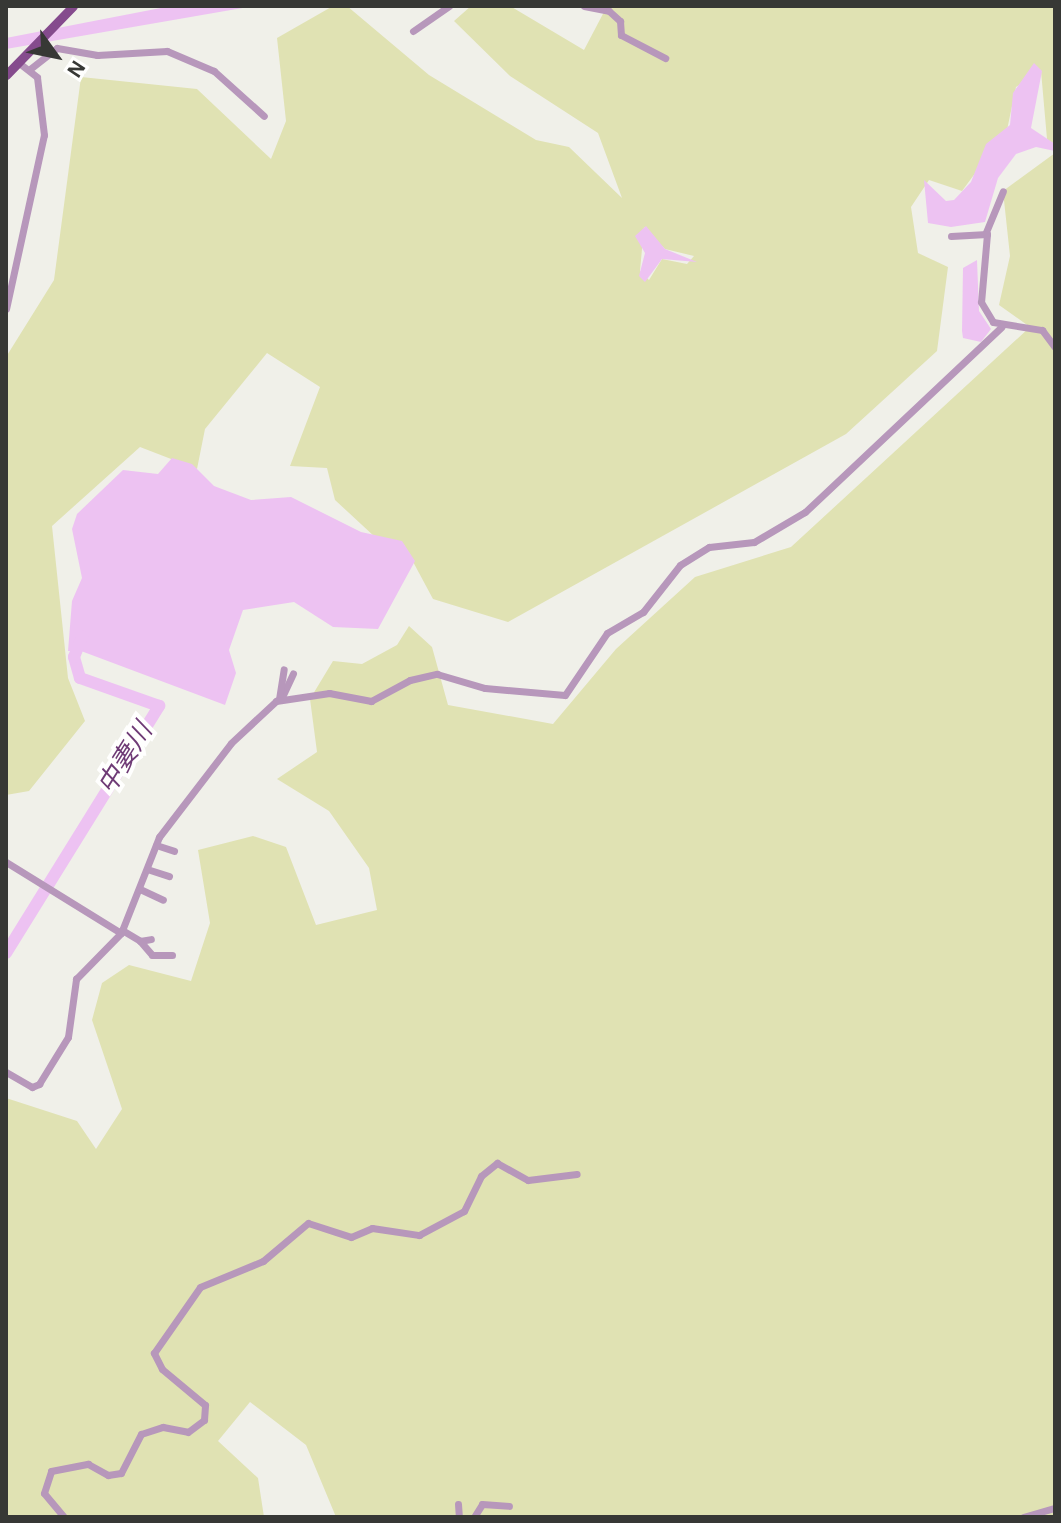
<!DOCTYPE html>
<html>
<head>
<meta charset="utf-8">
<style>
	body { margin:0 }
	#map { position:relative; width:1061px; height:1523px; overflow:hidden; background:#f0f0e9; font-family:"Alegreya Sans","Noto Sans JP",sans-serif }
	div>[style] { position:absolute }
	.green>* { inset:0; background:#e0e2b3 }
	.water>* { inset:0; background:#edc2f2 }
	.river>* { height:12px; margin:-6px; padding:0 6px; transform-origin:6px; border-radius:6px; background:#edc2f2 }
	.minor>* { height:7px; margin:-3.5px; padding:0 3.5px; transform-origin:3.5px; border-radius:3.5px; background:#b797bb }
	.major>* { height:9px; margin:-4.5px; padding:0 4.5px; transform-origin:4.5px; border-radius:4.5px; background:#854b8d }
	span { translate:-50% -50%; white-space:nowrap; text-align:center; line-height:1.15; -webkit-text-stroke:8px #fffffe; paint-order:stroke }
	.water-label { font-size:26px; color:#6f3b76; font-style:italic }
	.frame { position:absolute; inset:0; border:8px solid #373835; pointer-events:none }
	.north { position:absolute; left:16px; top:16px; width:80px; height:80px; -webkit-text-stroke:6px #fffffe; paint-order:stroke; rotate:123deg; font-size:22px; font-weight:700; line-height:32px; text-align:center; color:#373835 }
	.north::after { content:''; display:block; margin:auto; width:28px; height:36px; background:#373835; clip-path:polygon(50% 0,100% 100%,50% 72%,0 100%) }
</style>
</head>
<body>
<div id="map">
	<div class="green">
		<i style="clip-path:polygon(evenodd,333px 6px,347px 6px,429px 75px,536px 140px,569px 147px,622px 198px,598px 133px,510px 76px,454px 21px,471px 6px,510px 6px,584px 50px,605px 10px,600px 6px,1055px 6px,1055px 148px,1047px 139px,1041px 71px,1016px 87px,1007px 130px,962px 191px,929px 180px,911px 207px,918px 253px,948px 267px,937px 351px,846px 434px,508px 622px,433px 599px,404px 545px,375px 537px,335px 500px,327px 468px,290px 466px,320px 387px,267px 353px,205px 429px,197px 469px,140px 447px,52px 526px,68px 678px,85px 721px,29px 791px,6px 795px,6px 357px,54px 280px,81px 77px,197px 89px,271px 159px,286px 121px,277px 38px,333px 6px,644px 227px,665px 249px,694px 256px,687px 264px,662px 259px,649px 280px,640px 271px,644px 227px)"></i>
		<i style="clip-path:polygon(1055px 153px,1055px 1517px,336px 1517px,306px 1445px,250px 1402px,218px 1441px,258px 1478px,264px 1517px,6px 1517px,6px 1098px,77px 1121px,96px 1149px,122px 1109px,92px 1020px,102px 983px,129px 965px,191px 981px,210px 923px,198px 850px,253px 836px,286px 847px,316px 925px,377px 910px,369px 868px,329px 811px,277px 779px,317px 752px,310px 699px,333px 661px,362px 664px,397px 645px,409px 626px,432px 647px,448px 705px,553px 724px,616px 649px,695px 577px,791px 547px,1030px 327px,999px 305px,1010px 256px,1003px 191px)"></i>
	</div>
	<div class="water">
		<i style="clip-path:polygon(171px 6px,254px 6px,6px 49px,6px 38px)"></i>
		<i style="clip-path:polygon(1034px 63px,1042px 71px,1031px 128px,1055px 144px,1055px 151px,1036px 147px,1016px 154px,998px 178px,985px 222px,951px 227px,928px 223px,924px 180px,946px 201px,954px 200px,971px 182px,986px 144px,1010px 125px,1013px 93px)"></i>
		<i style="clip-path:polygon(646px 226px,665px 249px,697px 262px,662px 259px,645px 282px,639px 276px,645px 253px,635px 236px)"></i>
		<i style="clip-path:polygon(977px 260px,979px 311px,991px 329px,981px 342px,963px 338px,962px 331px,963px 268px)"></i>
		<i style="clip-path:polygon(172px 458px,192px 464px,214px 486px,251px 500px,291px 497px,361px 532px,402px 541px,415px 561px,378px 629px,333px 627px,294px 602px,243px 610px,229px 650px,236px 673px,225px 705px,81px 651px,68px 651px,72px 601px,82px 578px,72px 529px,77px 514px,123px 470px,158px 474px)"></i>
	</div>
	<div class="river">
		<i style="left:6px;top:953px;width:291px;rotate:-58.2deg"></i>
		<i style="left:159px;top:706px;width:84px;rotate:-160.5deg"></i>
		<i style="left:80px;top:678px;width:22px;rotate:-106deg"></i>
		<i style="left:74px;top:657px;width:22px;rotate:-68deg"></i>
	</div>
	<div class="minor">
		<i style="left:584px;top:6px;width:25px;rotate:11deg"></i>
		<i style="left:609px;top:11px;width:15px;rotate:42deg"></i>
		<i style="left:620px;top:21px;width:14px;rotate:86deg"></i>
		<i style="left:621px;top:35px;width:50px;rotate:27.6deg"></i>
		<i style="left:413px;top:31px;width:44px;rotate:-34.8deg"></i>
		<i style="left:30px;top:69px;width:34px;rotate:-38deg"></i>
		<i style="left:57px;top:48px;width:41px;rotate:9.9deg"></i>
		<i style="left:97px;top:55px;width:70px;rotate:-3.3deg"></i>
		<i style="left:167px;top:51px;width:51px;rotate:23.1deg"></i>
		<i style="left:214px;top:71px;width:67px;rotate:42deg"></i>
		<i style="left:986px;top:232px;width:44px;rotate:-67.5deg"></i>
		<i style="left:951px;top:236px;width:36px;rotate:-3deg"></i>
		<i style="left:987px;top:234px;width:68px;rotate:95deg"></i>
		<i style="left:981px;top:302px;width:23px;rotate:59deg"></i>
		<i style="left:993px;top:322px;width:50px;rotate:9.3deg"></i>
		<i style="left:1042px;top:330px;width:21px;rotate:53deg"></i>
		<i style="left:6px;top:309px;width:178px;rotate:-77.7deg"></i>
		<i style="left:44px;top:135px;width:58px;rotate:-96.9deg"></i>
		<i style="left:37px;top:77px;width:24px;rotate:-142deg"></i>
		<i style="left:282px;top:697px;width:26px;rotate:-65deg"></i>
		<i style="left:279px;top:699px;width:30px;rotate:-81deg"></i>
		<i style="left:156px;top:845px;width:19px;rotate:18deg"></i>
		<i style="left:6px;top:862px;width:135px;rotate:31.7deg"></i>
		<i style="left:150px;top:870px;width:20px;rotate:18deg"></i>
		<i style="left:142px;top:890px;width:23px;rotate:25deg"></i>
		<i style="left:122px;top:930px;width:21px;rotate:31deg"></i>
		<i style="left:140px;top:941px;width:11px;rotate:-10deg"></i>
		<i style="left:140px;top:941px;width:18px;rotate:49deg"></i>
		<i style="left:152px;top:955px;width:20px"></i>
		<i style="left:6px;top:1072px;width:30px;rotate:30deg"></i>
		<i style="left:32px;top:1087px;width:8px;rotate:-23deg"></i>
		<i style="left:39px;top:1084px;width:55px;rotate:-58.3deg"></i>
		<i style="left:68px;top:1037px;width:59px;rotate:-82.1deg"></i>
		<i style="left:76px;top:979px;width:64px;rotate:-45.6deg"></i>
		<i style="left:121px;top:933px;width:103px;rotate:-68.4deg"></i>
		<i style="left:159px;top:837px;width:118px;rotate:-52.5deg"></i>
		<i style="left:231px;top:743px;width:62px;rotate:-43deg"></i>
		<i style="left:276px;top:701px;width:54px;rotate:-8.6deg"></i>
		<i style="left:329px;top:693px;width:43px;rotate:10.8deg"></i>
		<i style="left:371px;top:701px;width:44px;rotate:-28.3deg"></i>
		<i style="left:410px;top:680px;width:28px;rotate:-13deg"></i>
		<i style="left:437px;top:674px;width:50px;rotate:16.3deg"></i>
		<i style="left:485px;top:688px;width:80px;rotate:5deg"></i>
		<i style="left:565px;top:695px;width:75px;rotate:-55.9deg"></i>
		<i style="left:607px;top:633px;width:42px;rotate:-30.3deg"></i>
		<i style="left:643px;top:612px;width:60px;rotate:-51.8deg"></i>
		<i style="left:680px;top:565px;width:34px;rotate:-32deg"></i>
		<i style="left:709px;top:547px;width:45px;rotate:-6.3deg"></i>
		<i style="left:754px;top:542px;width:59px;rotate:-30.5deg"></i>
		<i style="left:805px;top:512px;width:270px;rotate:-43.3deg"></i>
		<i style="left:458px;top:1504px;width:13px;rotate:86deg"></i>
		<i style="left:64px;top:1517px;width:31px;rotate:-130deg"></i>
		<i style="left:44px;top:1493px;width:23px;rotate:-72deg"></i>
		<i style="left:51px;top:1471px;width:38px;rotate:-11deg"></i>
		<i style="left:88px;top:1464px;width:23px;rotate:29deg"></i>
		<i style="left:108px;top:1475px;width:13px;rotate:-9deg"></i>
		<i style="left:121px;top:1473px;width:44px;rotate:-62.9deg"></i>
		<i style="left:141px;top:1434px;width:23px;rotate:-18deg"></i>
		<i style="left:163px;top:1427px;width:25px;rotate:11deg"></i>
		<i style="left:188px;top:1432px;width:20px;rotate:-37deg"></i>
		<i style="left:204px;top:1420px;width:15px;rotate:-86deg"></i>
		<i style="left:205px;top:1405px;width:56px;rotate:-140.1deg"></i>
		<i style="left:162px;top:1369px;width:18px;rotate:-117deg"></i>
		<i style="left:154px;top:1353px;width:80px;rotate:-55.1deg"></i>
		<i style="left:200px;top:1287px;width:68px;rotate:-22.4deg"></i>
		<i style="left:263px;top:1261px;width:59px;rotate:-40.2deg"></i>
		<i style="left:308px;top:1223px;width:45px;rotate:18deg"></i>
		<i style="left:351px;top:1237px;width:23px;rotate:-23deg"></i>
		<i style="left:372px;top:1228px;width:48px;rotate:8.5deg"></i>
		<i style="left:419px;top:1235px;width:51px;rotate:-28.1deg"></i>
		<i style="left:464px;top:1211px;width:39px;rotate:-64deg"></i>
		<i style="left:481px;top:1176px;width:21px;rotate:-39deg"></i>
		<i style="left:497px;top:1163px;width:35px;rotate:29deg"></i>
		<i style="left:528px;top:1180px;width:49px;rotate:-7deg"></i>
		<i style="left:474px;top:1517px;width:15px;rotate:-58deg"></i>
		<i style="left:482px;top:1504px;width:27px;rotate:4deg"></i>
		<i style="left:1023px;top:1517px;width:33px;rotate:-16deg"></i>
	</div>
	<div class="major">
		<i style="left:6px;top:75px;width:96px;rotate:-45.8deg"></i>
	</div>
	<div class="water-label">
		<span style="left:126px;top:759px;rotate:-58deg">中妻川</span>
	</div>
	<div class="frame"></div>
	<div class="north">N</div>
</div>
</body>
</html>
